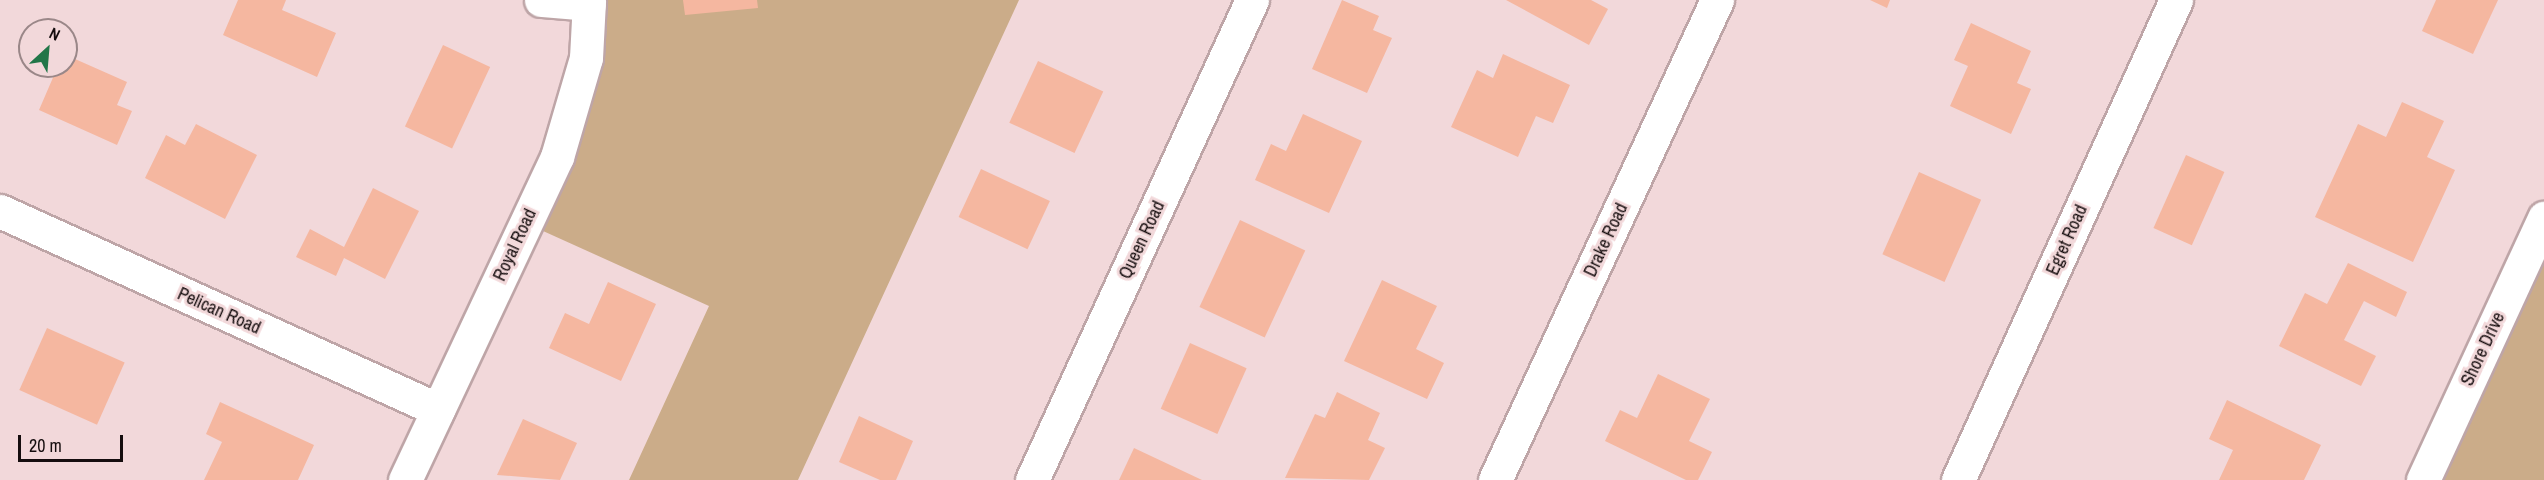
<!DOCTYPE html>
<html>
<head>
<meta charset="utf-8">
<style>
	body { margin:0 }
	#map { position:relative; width:2544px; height:480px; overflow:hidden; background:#f2d8da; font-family:"Archivo Narrow",sans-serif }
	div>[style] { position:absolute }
	.green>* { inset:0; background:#cbac89 }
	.building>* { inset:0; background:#f5b7a0; transform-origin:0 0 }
	.roads { filter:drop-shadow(2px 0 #bea5a7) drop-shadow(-2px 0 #bea5a7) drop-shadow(0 2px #bea5a7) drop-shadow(0 -2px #bea5a7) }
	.minor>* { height:33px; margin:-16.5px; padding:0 16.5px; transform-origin:16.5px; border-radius:16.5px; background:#fff }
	span { translate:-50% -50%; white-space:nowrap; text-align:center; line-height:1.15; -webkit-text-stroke:6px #f2d8da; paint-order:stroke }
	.street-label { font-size:18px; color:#150d0e }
	.north { position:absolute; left:18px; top:18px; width:60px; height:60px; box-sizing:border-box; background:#f2d8da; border:2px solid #9a8788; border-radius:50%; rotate:26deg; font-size:16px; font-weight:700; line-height:24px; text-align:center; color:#150d0e }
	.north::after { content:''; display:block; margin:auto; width:21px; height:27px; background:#227648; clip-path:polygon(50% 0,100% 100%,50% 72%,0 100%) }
	.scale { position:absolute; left:18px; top:435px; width:105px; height:27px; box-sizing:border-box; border:3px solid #150d0e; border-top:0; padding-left:8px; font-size:18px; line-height:21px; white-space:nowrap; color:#150d0e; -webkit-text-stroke:4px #f2d8da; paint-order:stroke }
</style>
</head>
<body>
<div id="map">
	<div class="green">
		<i style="clip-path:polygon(582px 0,1019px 0,798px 480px,629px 480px,709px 306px,532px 226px,584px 95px)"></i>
		<i style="clip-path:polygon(2544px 254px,2544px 480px,2441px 480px)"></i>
	</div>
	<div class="building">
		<i style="clip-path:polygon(238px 0,286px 0,282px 10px,336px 33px,317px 77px,223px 35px)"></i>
		<i style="clip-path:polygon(683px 0,757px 0,758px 8px,685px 15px)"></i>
		<i style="clip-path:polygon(1342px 0,1379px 16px,1373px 30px,1392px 38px,1367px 93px,1312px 69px)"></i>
		<i style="clip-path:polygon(1506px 0,1591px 0,1608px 9px,1589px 45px)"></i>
		<i style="clip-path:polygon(1870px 0,1890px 0,1887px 8px)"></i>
		<i style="clip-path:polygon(2436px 0,2498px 0,2473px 54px,2422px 31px)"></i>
		<i style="clip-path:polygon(1971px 23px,2031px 51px,2017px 83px,2031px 89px,2011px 134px,1950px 106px,1968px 66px,1954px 60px)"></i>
		<i style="left:443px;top:45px;width:52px;height:90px;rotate:25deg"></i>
		<i style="clip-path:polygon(1503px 54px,1570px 85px,1553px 123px,1536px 116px,1518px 157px,1451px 127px,1477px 70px,1493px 78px)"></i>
		<i style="clip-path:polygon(66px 55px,127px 82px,117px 105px,132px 111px,117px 145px,39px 110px,58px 66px,66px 66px)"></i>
		<i style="left:1038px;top:61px;width:72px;height:68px;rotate:25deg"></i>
		<i style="clip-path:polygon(2402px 102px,2444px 121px,2427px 157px,2455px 170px,2413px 262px,2315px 217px,2358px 124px,2386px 137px)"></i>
		<i style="clip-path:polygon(1303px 114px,1362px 141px,1329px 213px,1255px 180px,1271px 144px,1286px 151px)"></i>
		<i style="clip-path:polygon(196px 124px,257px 155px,225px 219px,145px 178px,166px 135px,185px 145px)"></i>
		<i style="left:2186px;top:155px;width:42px;height:80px;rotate:24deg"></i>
		<i style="left:981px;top:169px;width:76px;height:53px;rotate:25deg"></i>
		<i style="left:1919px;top:172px;width:68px;height:90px;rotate:24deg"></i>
		<i style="clip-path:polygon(373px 188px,419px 211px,385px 279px,344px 258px,336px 276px,296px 257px,310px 229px,344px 247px)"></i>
		<i style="left:1240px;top:220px;width:72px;height:96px;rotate:25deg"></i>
		<i style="clip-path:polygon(2348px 263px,2407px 292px,2396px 317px,2364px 301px,2344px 340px,2376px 356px,2361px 386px,2279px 346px,2305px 293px,2327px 304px)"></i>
		<i style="clip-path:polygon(1382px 280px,1437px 306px,1416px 349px,1444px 363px,1427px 399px,1344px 361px)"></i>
		<i style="clip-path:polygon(608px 282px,656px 304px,621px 381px,549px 348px,565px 313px,589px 324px)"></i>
		<i style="left:47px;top:328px;width:85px;height:68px;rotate:24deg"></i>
		<i style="left:1190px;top:343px;width:62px;height:72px;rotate:24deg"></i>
		<i style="clip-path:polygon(1658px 374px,1710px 399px,1689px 441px,1712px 452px,1698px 480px,1686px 480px,1605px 441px,1620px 410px,1637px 418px)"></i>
		<i style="clip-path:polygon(1337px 392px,1380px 413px,1368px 440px,1385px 448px,1369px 480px,1285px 478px,1315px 414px,1325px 418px)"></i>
		<i style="clip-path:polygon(2227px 400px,2321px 445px,2304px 480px,2219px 480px,2233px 450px,2209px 439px)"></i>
		<i style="clip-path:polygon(220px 402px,314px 445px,298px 480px,204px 480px,222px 442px,206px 434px)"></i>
		<i style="clip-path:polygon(859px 416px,913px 441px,896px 480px,880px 480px,839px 462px)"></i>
		<i style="clip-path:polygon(523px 419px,577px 443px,560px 480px,497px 475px)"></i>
		<i style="clip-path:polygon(1134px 448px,1202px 480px,1119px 480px)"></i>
	</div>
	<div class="roads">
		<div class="minor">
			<i style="left:541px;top:0;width:48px;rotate:4.8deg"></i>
			<i style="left:0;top:211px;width:481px;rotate:24.4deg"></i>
			<i style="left:405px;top:480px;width:357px;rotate:-64.8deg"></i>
			<i style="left:557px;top:157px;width:103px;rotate:-73.7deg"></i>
			<i style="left:586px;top:58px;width:58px;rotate:-87deg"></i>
			<i style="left:1032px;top:480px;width:528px;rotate:-65.38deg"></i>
			<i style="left:1495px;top:480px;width:529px;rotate:-65.18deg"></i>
			<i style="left:1958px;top:480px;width:527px;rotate:-65.57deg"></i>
			<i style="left:2423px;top:480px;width:289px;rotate:-65.2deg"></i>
		</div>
	</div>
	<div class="street-label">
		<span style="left:1142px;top:240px;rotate:-65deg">Queen Road</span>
		<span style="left:1606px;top:240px;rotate:-65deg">Drake Road</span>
		<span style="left:2067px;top:240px;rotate:-66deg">Egret Road</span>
		<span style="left:515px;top:245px;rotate:-65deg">Royal Road</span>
		<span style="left:219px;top:311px;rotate:24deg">Pelican Road</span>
		<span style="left:2483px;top:349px;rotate:-65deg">Shore Drive</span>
	</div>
	<div class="north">N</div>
	<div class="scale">20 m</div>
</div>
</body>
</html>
